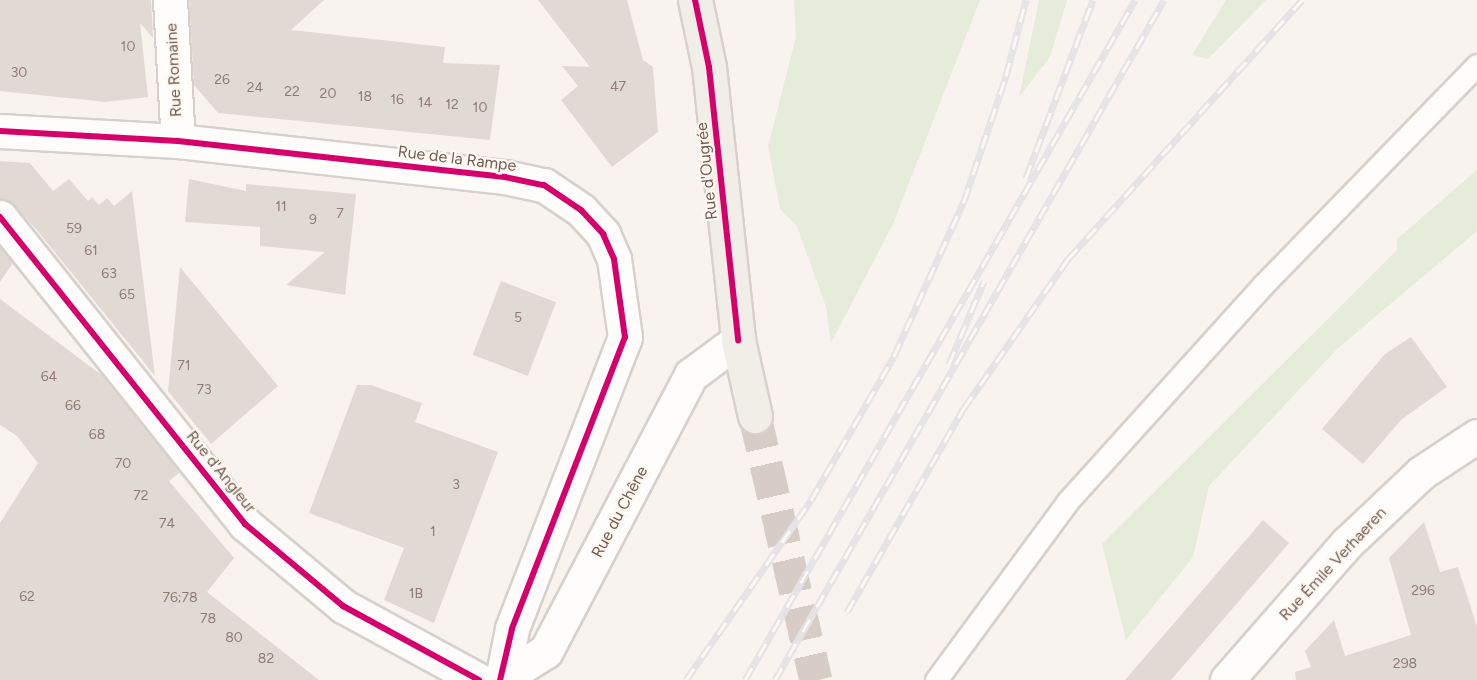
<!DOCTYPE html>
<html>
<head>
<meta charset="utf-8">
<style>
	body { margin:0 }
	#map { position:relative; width:1477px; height:680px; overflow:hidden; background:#f8f3ee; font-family:Figtree,sans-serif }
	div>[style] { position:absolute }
	.green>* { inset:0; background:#e6ecda }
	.building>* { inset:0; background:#e1d9d4; transform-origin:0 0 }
	.primary-tunnel>* { height:33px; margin-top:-16.5px; transform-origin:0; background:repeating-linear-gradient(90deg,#d7cdc6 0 33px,transparent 0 49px) }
	.roads { filter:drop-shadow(2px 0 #d7d0cc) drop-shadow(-2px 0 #d7d0cc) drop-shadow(0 2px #d7d0cc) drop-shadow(0 -2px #d7d0cc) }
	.lane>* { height:21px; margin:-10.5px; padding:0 10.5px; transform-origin:10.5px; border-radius:10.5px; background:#fefdfc }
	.street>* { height:33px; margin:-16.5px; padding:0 16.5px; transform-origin:16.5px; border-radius:16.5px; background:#fefdfc }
	.primary>* { height:33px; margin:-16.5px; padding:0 16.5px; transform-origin:16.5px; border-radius:16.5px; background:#f1ede7 }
	.rail>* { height:7px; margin-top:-3.5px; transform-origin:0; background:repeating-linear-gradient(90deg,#fdf8f1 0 14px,#e5e3e6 0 28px); box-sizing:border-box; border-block:2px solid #e5e3e6 }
	.cycleway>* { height:6px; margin:-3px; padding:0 3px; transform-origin:3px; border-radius:3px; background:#d6006c }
	span { translate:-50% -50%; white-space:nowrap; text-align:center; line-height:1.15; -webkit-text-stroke:4.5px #fdf8f1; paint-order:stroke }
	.number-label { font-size:14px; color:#917c74 }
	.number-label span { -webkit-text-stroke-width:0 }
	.street-label { font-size:16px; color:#735a50 }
</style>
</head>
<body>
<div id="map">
	<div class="green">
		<i style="clip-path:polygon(794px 0,980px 0,893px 224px,831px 343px,826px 307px,797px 226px,780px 209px,768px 146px,796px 37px)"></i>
		<i style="clip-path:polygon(1039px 0,1067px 0,1050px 57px,1019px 97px)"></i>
		<i style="clip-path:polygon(1226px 0,1266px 0,1208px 59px,1192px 55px)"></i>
		<i style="clip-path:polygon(1477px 170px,1477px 231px,1337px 349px,1209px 486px,1193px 557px,1126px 640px,1102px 544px,1397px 250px,1397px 239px)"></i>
	</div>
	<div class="building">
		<i style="clip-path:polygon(0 0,151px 0,153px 38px,140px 23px,148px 97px,106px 102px,0 91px)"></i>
		<i style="clip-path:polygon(189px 0,324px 0,291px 30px,445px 47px,443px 63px,500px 65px,490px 140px,218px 113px,194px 85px)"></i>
		<i style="clip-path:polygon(538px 0,627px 0,643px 60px,653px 67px,658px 132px,612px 167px,561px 100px,578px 86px,562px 66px,590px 67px)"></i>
		<i style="clip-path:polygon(0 161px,30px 163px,53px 191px,69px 179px,88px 201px,92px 197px,99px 205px,107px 198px,114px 206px,132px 191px,155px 376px,36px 229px,14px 205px,0 199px)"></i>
		<i style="clip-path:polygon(189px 179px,246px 191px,246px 184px,356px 194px,345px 295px,286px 285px,325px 252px,260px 246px,260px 227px,185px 222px)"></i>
		<i style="clip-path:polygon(0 247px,13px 263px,0 282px)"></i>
		<i style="clip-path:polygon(180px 267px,278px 386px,211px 444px,168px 391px)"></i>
		<i style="left:501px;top:281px;width:59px;height:79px;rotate:21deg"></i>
		<i style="clip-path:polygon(0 299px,103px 376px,180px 472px,169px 481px,234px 558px,207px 592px,319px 680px,0 680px,0 523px,38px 463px,17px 436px,0 425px)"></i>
		<i style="clip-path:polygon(1411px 337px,1447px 387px,1402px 419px,1363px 464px,1322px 429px,1385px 354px)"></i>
		<i style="clip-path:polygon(357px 385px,371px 385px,422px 403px,415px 422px,498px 452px,434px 623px,384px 600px,404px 548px,309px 513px)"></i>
		<i style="clip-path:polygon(1263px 520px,1289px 543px,1171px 680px,1125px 680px)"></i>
		<i style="clip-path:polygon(1424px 522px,1440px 572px,1458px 567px,1477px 627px,1477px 680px,1296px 680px,1295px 672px,1311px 667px,1305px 651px,1334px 620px,1345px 656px,1411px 635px,1389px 558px)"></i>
	</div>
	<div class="primary-tunnel">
		<i style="left:755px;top:416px;width:271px;rotate:77deg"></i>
	</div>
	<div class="roads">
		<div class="lane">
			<i style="left:936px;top:680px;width:221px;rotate:-53.6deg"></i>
			<i style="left:1067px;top:502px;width:292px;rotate:-47.9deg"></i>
			<i style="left:1263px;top:285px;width:307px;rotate:-45.8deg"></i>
		</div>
		<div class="street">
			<i style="left:170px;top:0;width:141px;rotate:86.8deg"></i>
			<i style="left:0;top:131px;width:178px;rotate:3.2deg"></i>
			<i style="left:178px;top:141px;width:329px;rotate:6.3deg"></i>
			<i style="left:505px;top:177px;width:40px;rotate:12deg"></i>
			<i style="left:544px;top:185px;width:45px;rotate:34deg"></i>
			<i style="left:581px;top:210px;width:33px;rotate:47deg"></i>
			<i style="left:603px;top:234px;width:27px;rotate:66deg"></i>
			<i style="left:614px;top:259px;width:79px;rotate:82deg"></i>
			<i style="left:625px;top:337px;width:313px;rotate:111.2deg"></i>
			<i style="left:512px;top:629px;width:51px;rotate:101.3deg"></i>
			<i style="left:0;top:217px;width:393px;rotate:51.4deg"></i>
			<i style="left:245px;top:524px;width:128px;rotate:39.9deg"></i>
			<i style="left:343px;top:606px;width:155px;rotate:28.6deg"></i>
			<i style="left:500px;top:680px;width:54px;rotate:-32.2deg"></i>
			<i style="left:546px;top:651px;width:312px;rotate:-62.3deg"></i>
			<i style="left:691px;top:375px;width:59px;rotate:-36.7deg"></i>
			<i style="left:1227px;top:680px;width:181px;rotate:-48.8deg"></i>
			<i style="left:1346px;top:544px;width:103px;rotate:-43.4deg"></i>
			<i style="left:1421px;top:473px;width:67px;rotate:-33.5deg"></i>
		</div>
		<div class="primary">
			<i style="left:695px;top:0;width:68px;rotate:78.2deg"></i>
			<i style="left:709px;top:67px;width:275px;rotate:83.9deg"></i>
			<i style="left:738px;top:340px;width:78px;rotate:77.4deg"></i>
		</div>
	</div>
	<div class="rail">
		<i style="left:1026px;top:178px;width:190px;rotate:-69.4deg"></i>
		<i style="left:949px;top:364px;width:90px;rotate:-67.1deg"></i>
		<i style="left:847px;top:612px;width:235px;rotate:-60.2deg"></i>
		<i style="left:964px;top:408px;width:182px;rotate:-55.1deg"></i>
		<i style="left:1068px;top:259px;width:349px;rotate:-47.9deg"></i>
		<i style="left:686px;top:680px;width:219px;rotate:-55.2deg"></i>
		<i style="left:811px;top:500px;width:166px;rotate:-60deg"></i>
		<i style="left:894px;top:356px;width:170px;rotate:-65.7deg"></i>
		<i style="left:964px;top:201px;width:132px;rotate:-71.4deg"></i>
		<i style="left:1006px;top:76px;width:79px;rotate:-75.3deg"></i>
		<i style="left:745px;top:680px;width:784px;rotate:-60.16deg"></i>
		<i style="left:775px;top:680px;width:783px;rotate:-60.23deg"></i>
	</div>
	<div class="cycleway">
		<i style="left:695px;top:0;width:68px;rotate:78.2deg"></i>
		<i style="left:709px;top:67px;width:275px;rotate:83.9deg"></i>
		<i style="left:0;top:131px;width:178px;rotate:3.2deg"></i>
		<i style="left:178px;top:141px;width:329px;rotate:6.3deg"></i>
		<i style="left:505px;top:177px;width:40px;rotate:12deg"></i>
		<i style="left:544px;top:185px;width:45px;rotate:34deg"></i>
		<i style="left:581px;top:210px;width:33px;rotate:47deg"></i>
		<i style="left:603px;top:234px;width:27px;rotate:66deg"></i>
		<i style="left:614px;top:259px;width:79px;rotate:82deg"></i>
		<i style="left:625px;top:337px;width:313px;rotate:111.2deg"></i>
		<i style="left:512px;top:629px;width:52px;rotate:103.2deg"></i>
		<i style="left:0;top:217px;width:393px;rotate:51.4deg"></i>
		<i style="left:245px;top:524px;width:128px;rotate:39.9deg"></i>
		<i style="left:343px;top:606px;width:155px;rotate:28.6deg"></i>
	</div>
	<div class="number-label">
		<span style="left:128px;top:47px">10</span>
		<span style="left:19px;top:73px">30</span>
		<span style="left:222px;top:80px">26</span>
		<span style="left:618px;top:87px">47</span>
		<span style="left:255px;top:88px">24</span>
		<span style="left:292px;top:92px">22</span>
		<span style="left:328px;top:94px">20</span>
		<span style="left:365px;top:97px">18</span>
		<span style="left:397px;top:100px">16</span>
		<span style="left:425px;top:103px">14</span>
		<span style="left:452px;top:105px">12</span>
		<span style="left:480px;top:108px">10</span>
		<span style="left:281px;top:207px">11</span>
		<span style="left:340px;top:214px">7</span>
		<span style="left:313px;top:220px">9</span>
		<span style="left:74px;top:229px">59</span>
		<span style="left:91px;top:251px">61</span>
		<span style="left:109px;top:274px">63</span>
		<span style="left:127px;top:295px">65</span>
		<span style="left:518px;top:318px">5</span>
		<span style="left:184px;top:366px">71</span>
		<span style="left:49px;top:377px">64</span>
		<span style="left:204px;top:390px">73</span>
		<span style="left:73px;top:406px">66</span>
		<span style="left:97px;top:435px">68</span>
		<span style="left:123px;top:464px">70</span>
		<span style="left:456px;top:485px">3</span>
		<span style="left:141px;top:496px">72</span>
		<span style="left:167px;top:524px">74</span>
		<span style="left:433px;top:532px">1</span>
		<span style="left:1423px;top:591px">296</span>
		<span style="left:416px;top:594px">1B</span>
		<span style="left:27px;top:597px">62</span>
		<span style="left:180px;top:598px">76;78</span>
		<span style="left:208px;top:619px">78</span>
		<span style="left:234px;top:638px">80</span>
		<span style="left:266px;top:659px">82</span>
		<span style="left:1405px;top:664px">298</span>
	</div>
	<div class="street-label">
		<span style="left:174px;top:70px;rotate:-93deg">Rue Romaine</span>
		<span style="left:457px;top:159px;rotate:7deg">Rue de la Rampe</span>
		<span style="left:707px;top:171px;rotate:-96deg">Rue d'Ougrée</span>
		<span style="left:221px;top:472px;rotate:51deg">Rue d'Angleur</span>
		<span style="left:620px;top:512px;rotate:-62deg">Rue du Chêne</span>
		<span style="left:1333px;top:564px;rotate:-47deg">Rue Émile Verhaeren</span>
	</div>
</div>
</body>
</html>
